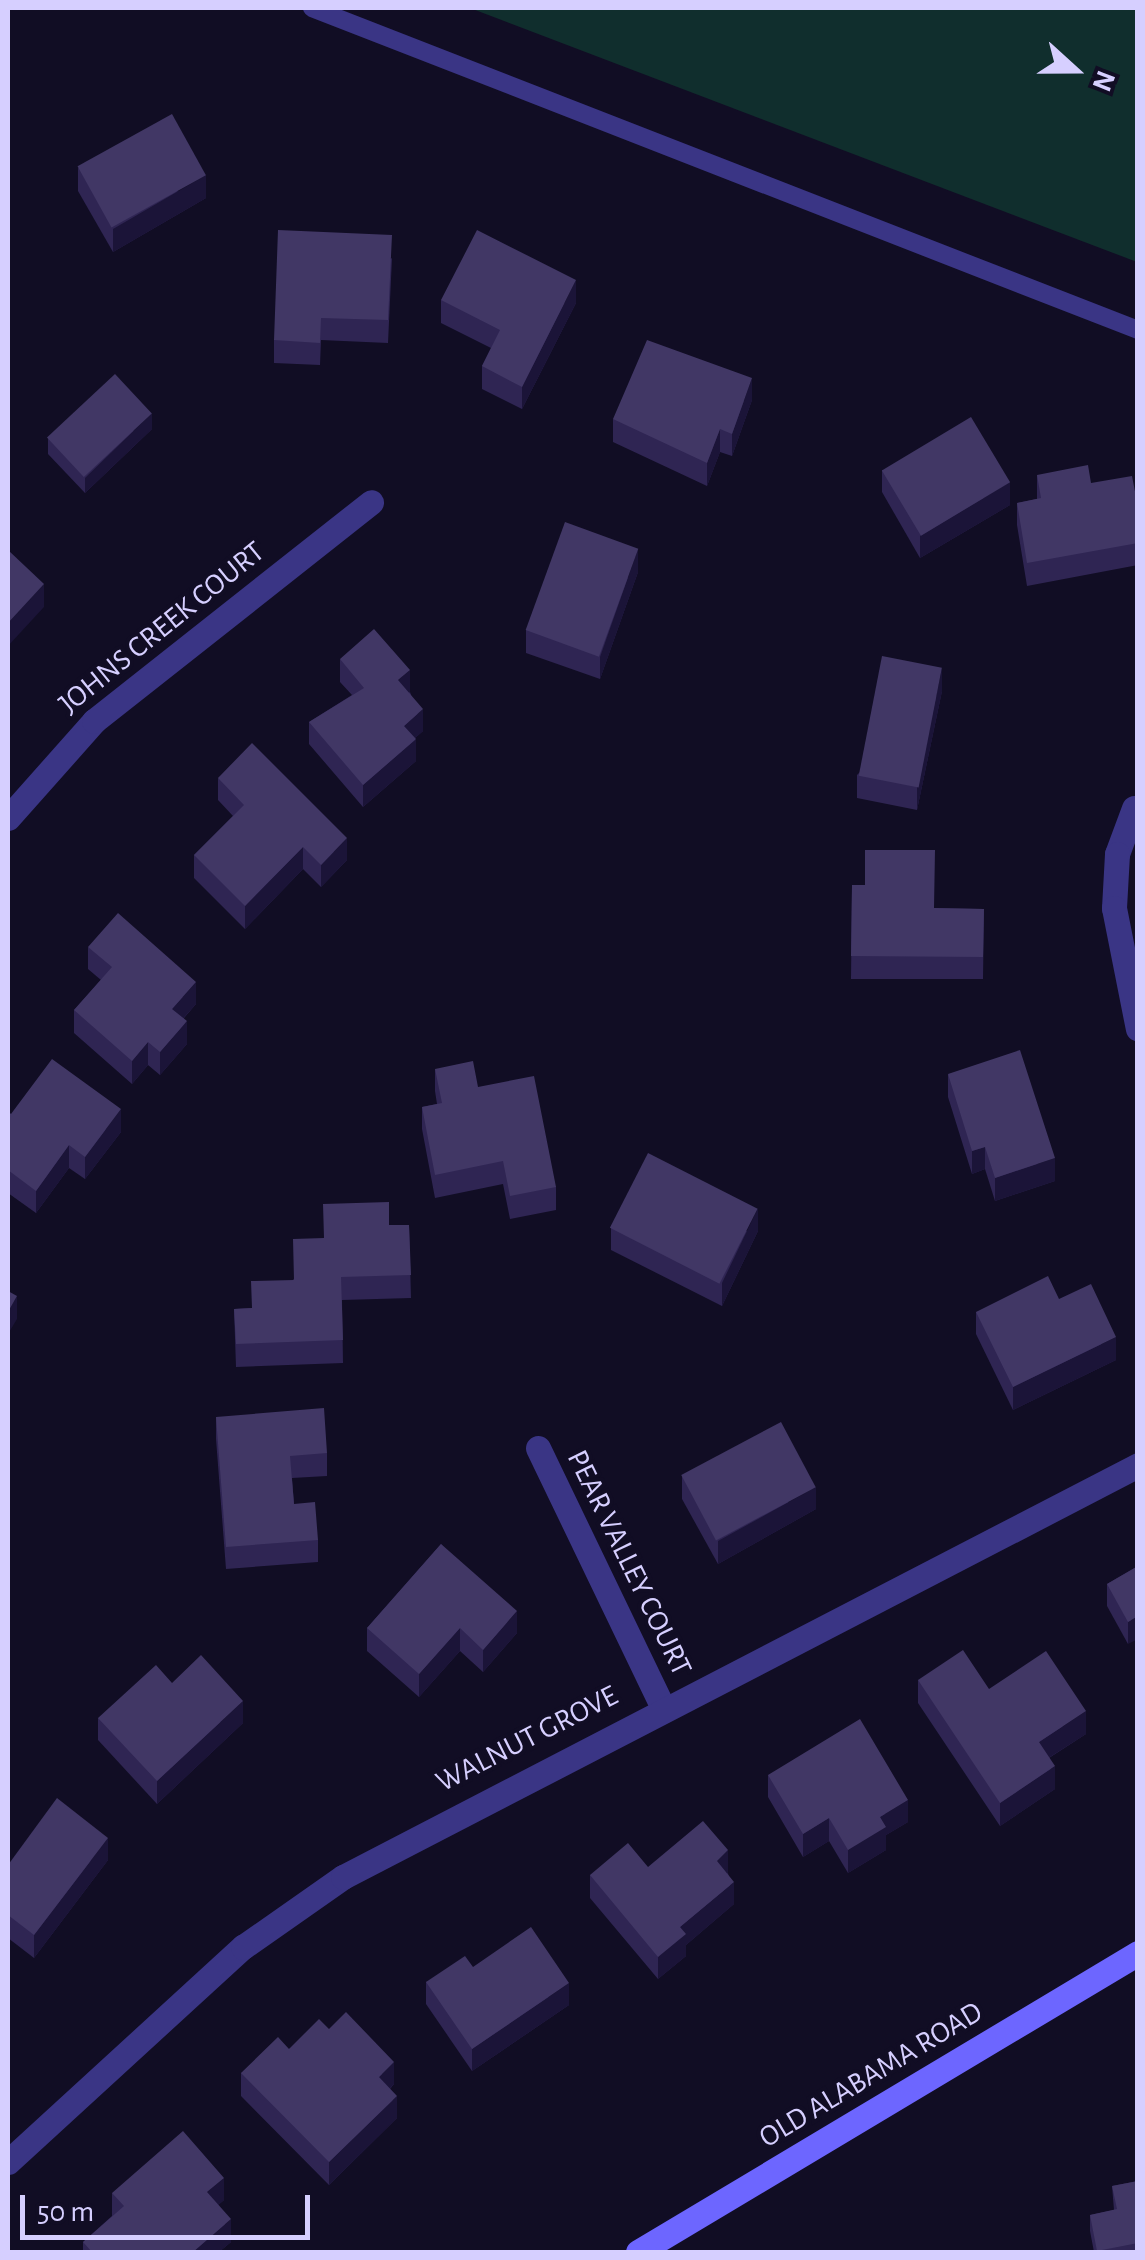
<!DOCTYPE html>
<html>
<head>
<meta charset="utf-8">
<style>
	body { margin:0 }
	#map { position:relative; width:1145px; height:2260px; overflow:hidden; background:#110d24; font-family:"Alegreya Sans",sans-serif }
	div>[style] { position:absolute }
	.green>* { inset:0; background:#102e2d }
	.service>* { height:18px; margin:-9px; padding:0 9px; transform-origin:9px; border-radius:9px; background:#3a3585 }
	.minor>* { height:25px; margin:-12.5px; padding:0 12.5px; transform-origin:12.5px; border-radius:12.5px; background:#3a3585 }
	.secondary>* { height:25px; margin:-12.5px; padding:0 12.5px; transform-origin:12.5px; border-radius:12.5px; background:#6d66ff }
	.wall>* { inset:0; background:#2f2553 }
	.shaded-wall>* { inset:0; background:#1b1438 }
	.building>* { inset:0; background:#413765; transform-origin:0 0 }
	span { translate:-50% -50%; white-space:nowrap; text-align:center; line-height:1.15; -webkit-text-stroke:8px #110d24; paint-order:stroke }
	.street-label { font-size:30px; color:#d6cfff }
	.frame { position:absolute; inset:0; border:10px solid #d6cfff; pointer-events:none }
	.north { position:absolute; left:1025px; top:20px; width:100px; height:100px; -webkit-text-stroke:8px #110d24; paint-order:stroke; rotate:111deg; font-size:28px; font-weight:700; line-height:40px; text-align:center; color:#d6cfff }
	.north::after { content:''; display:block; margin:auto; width:35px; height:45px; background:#d6cfff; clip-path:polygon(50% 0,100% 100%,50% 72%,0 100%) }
	.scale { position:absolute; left:20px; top:2195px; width:290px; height:45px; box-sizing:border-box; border:5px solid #d6cfff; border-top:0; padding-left:12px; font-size:30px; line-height:35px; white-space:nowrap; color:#d6cfff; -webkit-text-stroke:8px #110d24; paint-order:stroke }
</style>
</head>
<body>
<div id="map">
	<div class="green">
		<i style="clip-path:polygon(470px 8px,1137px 8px,1137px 262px)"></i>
	</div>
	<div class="service">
		<i style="left:312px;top:8px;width:887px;rotate:21.3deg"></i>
	</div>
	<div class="minor">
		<i style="left:1134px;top:808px;width:49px;rotate:110.3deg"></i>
		<i style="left:1117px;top:854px;width:54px;rotate:93.2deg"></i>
		<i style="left:1114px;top:908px;width:123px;rotate:78.8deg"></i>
		<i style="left:8px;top:818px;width:130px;rotate:-48.4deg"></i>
		<i style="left:94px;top:721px;width:353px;rotate:-38.3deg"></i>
		<i style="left:538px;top:1448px;width:286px;rotate:64.3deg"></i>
		<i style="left:8px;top:2162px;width:319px;rotate:-42.5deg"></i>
		<i style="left:243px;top:1947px;width:122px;rotate:-35deg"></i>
		<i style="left:343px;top:1877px;width:895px;rotate:-27.39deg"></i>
	</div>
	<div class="secondary">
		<i style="left:638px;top:2252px;width:583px;rotate:-30.88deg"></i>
	</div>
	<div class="wall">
		<i style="clip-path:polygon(78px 168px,206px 198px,113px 252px,78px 191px)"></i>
		<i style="clip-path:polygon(392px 258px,388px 343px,321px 340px,320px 365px,274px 363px,274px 340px)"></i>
		<i style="clip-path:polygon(441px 300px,576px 303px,522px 409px,482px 389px,482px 366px,491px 348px,441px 323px)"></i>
		<i style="clip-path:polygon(752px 400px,732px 456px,720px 452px,707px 486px,613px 442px,613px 419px)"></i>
		<i style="clip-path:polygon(152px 429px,85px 493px,48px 454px,48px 438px)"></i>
		<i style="clip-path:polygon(882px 470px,1010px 505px,920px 558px,882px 492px)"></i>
		<i style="clip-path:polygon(1037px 475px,1091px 483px,1138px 507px,1138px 565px,1027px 586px,1017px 525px,1017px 503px,1037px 499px)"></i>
		<i style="clip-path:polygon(638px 572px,600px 679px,526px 653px,526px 630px)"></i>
		<i style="clip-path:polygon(340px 659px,410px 692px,423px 731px,415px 738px,416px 761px,363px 807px,309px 744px,309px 722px,352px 695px,340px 682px)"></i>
		<i style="clip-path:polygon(942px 691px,917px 810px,857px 798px,857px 775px)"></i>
		<i style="clip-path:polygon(218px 778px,347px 860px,321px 887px,303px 869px,245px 929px,194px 878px,194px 855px,233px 816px,218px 800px)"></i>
		<i style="clip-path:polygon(852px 885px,934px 908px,984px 909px,983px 979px,851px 979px)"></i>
		<i style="clip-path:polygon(88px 947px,196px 1004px,184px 1018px,187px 1044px,160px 1075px,148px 1065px,132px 1084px,74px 1033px,74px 1010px,101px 980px,88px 969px)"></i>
		<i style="clip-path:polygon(435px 1069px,478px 1087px,556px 1187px,556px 1210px,510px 1219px,503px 1184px,435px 1198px,422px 1129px,422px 1107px,437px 1104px,435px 1091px)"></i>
		<i style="clip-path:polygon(948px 1074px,1055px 1181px,995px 1201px,985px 1169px,972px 1174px,948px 1097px)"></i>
		<i style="clip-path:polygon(8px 1112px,11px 1114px,121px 1132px,85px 1179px,69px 1168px,36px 1213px,8px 1193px)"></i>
		<i style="clip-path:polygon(389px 1225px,409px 1225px,411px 1298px,342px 1300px,343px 1363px,236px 1367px,234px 1309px,252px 1308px,293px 1280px,323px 1238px)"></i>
		<i style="clip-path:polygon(611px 1228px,758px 1231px,722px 1306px,611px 1250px)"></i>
		<i style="clip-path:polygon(1059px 1299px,1116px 1360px,1013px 1410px,976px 1334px,976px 1312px)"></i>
		<i style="clip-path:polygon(216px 1417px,327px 1453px,327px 1476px,292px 1478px,294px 1504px,318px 1540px,318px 1562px,226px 1569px,216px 1439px)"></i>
		<i style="clip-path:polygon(682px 1476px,816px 1509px,718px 1564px,682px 1499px)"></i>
		<i style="clip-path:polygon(441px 1544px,517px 1633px,483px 1672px,460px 1651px,419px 1697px,367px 1651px,367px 1628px)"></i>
		<i style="clip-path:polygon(1138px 1566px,1128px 1644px,1107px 1606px,1107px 1584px)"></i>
		<i style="clip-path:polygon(918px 1680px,1086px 1734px,1049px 1758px,1055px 1789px,1000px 1826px,918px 1703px)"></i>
		<i style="clip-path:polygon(98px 1718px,243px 1723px,157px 1804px,98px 1740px)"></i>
		<i style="clip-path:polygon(768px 1775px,908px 1822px,886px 1835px,886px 1850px,848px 1873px,829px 1841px,803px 1857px,768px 1797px)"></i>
		<i style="clip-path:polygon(108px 1860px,34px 1958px,8px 1938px,8px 1865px)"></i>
		<i style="clip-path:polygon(648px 1867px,728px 1873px,734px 1904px,686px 1945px,686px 1956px,658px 1979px,590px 1898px,590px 1875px)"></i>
		<i style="clip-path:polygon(473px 1967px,569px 2005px,472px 2071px,426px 2004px,426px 1982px)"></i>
		<i style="clip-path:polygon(329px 2029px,394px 2084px,390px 2089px,397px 2118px,329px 2185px,241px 2096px,241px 2073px)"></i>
		<i style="clip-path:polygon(1138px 2181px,1138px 2252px,1094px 2252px,1090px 2231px,1090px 2215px,1114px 2210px,1112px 2186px)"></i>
		<i style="clip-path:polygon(112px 2193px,224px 2200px,218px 2205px,231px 2242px,219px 2252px,83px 2252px,83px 2242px,112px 2216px)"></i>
	</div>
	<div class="shaded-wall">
		<i style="clip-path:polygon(206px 175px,206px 198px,113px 252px,113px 229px)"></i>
		<i style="clip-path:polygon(576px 280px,576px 303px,522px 409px,522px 387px)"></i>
		<i style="clip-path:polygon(752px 378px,752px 400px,732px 456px,732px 434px)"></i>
		<i style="clip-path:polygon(152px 413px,152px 429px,85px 493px,85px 478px)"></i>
		<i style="clip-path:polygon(720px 429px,720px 452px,707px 486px,707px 463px)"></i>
		<i style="clip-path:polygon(1010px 482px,1010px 505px,920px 558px,920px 536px)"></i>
		<i style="clip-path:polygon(638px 549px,638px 572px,600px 679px,600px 657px)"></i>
		<i style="clip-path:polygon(44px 584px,44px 607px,8px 646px,8px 623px)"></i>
		<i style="clip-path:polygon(942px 668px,942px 691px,917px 810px,917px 788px)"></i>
		<i style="clip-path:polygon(410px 670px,410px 692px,398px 703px,398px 680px)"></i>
		<i style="clip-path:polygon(423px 709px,423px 731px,404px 748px,404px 726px)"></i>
		<i style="clip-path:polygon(416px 739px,416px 761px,363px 807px,363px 785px)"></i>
		<i style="clip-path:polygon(347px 838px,347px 860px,321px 887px,321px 865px)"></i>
		<i style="clip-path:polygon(303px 847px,303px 869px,245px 929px,245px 906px)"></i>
		<i style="clip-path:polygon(196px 982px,196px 1004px,172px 1031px,172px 1009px)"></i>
		<i style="clip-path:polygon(187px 1021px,187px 1044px,160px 1075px,160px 1052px)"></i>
		<i style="clip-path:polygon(148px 1042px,148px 1065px,132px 1084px,132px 1061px)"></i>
		<i style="clip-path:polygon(121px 1109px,121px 1132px,85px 1179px,85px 1157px)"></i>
		<i style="clip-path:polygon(69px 1145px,69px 1168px,36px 1213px,36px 1191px)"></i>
		<i style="clip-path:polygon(985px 1147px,985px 1169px,972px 1174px,972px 1151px)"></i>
		<i style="clip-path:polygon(1055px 1158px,1055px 1181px,995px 1201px,995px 1178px)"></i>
		<i style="clip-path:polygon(758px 1208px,758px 1231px,722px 1306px,722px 1283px)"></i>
		<i style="clip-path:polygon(17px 1296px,17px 1319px,8px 1334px,8px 1312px)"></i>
		<i style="clip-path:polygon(1116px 1337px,1116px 1360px,1013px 1410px,1013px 1387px)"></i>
		<i style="clip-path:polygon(816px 1487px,816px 1509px,718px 1564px,718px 1541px)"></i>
		<i style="clip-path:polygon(517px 1611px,517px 1633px,483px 1672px,483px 1650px)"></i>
		<i style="clip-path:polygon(1138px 1616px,1138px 1639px,1128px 1644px,1128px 1622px)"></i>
		<i style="clip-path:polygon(460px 1628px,460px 1651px,419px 1697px,419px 1674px)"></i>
		<i style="clip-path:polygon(243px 1701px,243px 1723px,157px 1804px,157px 1781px)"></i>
		<i style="clip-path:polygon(1086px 1711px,1086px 1734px,1039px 1764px,1039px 1742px)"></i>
		<i style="clip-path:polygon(1055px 1766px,1055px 1789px,1000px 1826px,1000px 1803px)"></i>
		<i style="clip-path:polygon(908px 1800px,908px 1822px,886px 1835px,886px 1850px,848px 1873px,848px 1850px,880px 1817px)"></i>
		<i style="clip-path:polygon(829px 1818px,829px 1841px,803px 1857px,803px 1834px)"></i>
		<i style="clip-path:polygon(108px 1838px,108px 1860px,34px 1958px,34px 1935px)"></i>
		<i style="clip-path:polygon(728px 1850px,728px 1873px,717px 1883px,717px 1861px)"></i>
		<i style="clip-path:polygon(734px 1882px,734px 1904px,686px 1945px,686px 1956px,658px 1979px,658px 1957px,680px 1927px)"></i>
		<i style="clip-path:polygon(569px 1983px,569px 2005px,472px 2071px,472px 2049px)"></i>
		<i style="clip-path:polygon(394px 2062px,394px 2084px,379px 2100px,379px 2077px)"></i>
		<i style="clip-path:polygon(397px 2096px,397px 2118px,329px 2185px,329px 2162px)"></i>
		<i style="clip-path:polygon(224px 2178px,224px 2200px,207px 2215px,207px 2192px)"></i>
		<i style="clip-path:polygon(231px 2219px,231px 2242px,219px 2252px,193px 2252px)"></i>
	</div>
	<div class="building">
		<i style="left:172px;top:114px;width:70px;height:108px;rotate:61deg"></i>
		<i style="clip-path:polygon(278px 230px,392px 235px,388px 320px,321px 318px,320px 343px,274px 340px)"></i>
		<i style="clip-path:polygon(477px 230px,576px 280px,522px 387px,482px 366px,500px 330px,441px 300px)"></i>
		<i style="clip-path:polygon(647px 340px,752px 378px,732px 434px,720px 429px,707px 463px,613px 419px)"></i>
		<i style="left:115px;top:374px;width:54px;height:93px;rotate:47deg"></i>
		<i style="left:971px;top:417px;width:76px;height:104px;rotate:59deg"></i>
		<i style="clip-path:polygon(1088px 465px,1091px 483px,1132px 476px,1138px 507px,1138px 543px,1027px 563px,1017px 503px,1041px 498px,1037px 475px)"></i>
		<i style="left:565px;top:522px;width:78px;height:115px;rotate:20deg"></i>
		<i style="clip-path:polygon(8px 550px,44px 584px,8px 623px)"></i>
		<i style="clip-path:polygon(374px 629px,410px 670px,398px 680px,423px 709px,404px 726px,416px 739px,363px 785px,309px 722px,364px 688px,340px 659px)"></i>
		<i style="left:882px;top:656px;width:61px;height:122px;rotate:11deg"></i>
		<i style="clip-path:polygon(252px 743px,347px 838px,321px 865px,303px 847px,245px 906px,194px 855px,244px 805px,218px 778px)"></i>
		<i style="clip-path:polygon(865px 850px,935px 850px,934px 908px,984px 909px,983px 957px,851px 956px,852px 885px,865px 885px)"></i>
		<i style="clip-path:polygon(118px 913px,196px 982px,172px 1009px,187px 1021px,160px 1052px,148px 1042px,132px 1061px,74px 1010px,112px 967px,88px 947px)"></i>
		<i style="clip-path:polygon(1020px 1050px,1055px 1158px,995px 1178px,985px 1147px,972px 1151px,948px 1074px)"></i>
		<i style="clip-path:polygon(52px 1059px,121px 1109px,85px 1157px,69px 1145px,36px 1191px,8px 1170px,8px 1112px,11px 1114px)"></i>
		<i style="clip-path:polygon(473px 1061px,478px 1087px,534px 1076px,556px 1187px,510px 1196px,503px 1161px,435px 1175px,422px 1107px,442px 1103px,435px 1069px)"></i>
		<i style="left:648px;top:1153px;width:123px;height:84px;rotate:27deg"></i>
		<i style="clip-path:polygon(389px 1202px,389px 1225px,409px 1225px,411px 1275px,341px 1277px,343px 1340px,236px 1344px,234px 1309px,252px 1308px,251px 1281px,294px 1280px,293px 1239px,324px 1238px,323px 1204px)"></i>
		<i style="clip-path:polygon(1048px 1276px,1059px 1299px,1091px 1284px,1116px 1337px,1013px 1387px,976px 1312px)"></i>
		<i style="clip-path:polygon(8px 1291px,17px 1296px,8px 1312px)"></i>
		<i style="clip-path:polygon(324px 1408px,327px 1453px,290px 1456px,294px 1504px,315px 1502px,318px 1540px,226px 1547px,216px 1417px)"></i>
		<i style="left:781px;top:1422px;width:74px;height:113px;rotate:62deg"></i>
		<i style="clip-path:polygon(441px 1544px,517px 1611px,483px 1650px,460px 1628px,419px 1674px,367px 1628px)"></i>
		<i style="clip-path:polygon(1138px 1566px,1138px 1616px,1128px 1622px,1107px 1584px)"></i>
		<i style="clip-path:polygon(963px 1650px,989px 1689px,1046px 1651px,1086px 1711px,1039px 1742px,1055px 1766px,1000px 1803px,918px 1680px)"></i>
		<i style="clip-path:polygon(201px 1655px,243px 1701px,157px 1781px,98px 1718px,156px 1665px,172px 1683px)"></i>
		<i style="clip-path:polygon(860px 1719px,908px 1800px,880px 1817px,886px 1827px,848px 1850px,829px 1818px,803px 1834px,768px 1775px)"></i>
		<i style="clip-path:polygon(57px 1798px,108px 1838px,34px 1935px,8px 1915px,8px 1865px)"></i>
		<i style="clip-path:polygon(703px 1821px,728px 1850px,717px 1861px,734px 1882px,680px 1927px,686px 1934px,658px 1957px,590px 1875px,628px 1843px,648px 1867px)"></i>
		<i style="clip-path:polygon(531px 1927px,569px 1983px,472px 2049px,426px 1982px,465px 1956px,473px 1967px)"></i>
		<i style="clip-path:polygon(346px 2012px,394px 2062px,379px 2077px,397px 2096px,329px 2162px,241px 2073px,278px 2037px,289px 2049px,319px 2019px,329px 2029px)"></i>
		<i style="clip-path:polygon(183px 2131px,224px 2178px,207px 2192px,231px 2219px,193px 2252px,142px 2252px,140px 2250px,137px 2252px,92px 2252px,83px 2242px,124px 2206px,112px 2193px)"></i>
		<i style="clip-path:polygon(1138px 2181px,1138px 2243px,1097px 2251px,1090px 2215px,1117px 2209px,1112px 2186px)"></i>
	</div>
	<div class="street-label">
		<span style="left:162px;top:628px;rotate:-39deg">JOHNS CREEK COURT</span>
		<span style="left:629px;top:1563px;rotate:64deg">PEAR VALLEY COURT</span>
		<span style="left:527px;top:1739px;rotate:-27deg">WALNUT GROVE</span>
		<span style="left:871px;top:2075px;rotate:-31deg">OLD ALABAMA ROAD</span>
	</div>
	<div class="frame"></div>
	<div class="north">N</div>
	<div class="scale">50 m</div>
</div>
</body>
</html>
